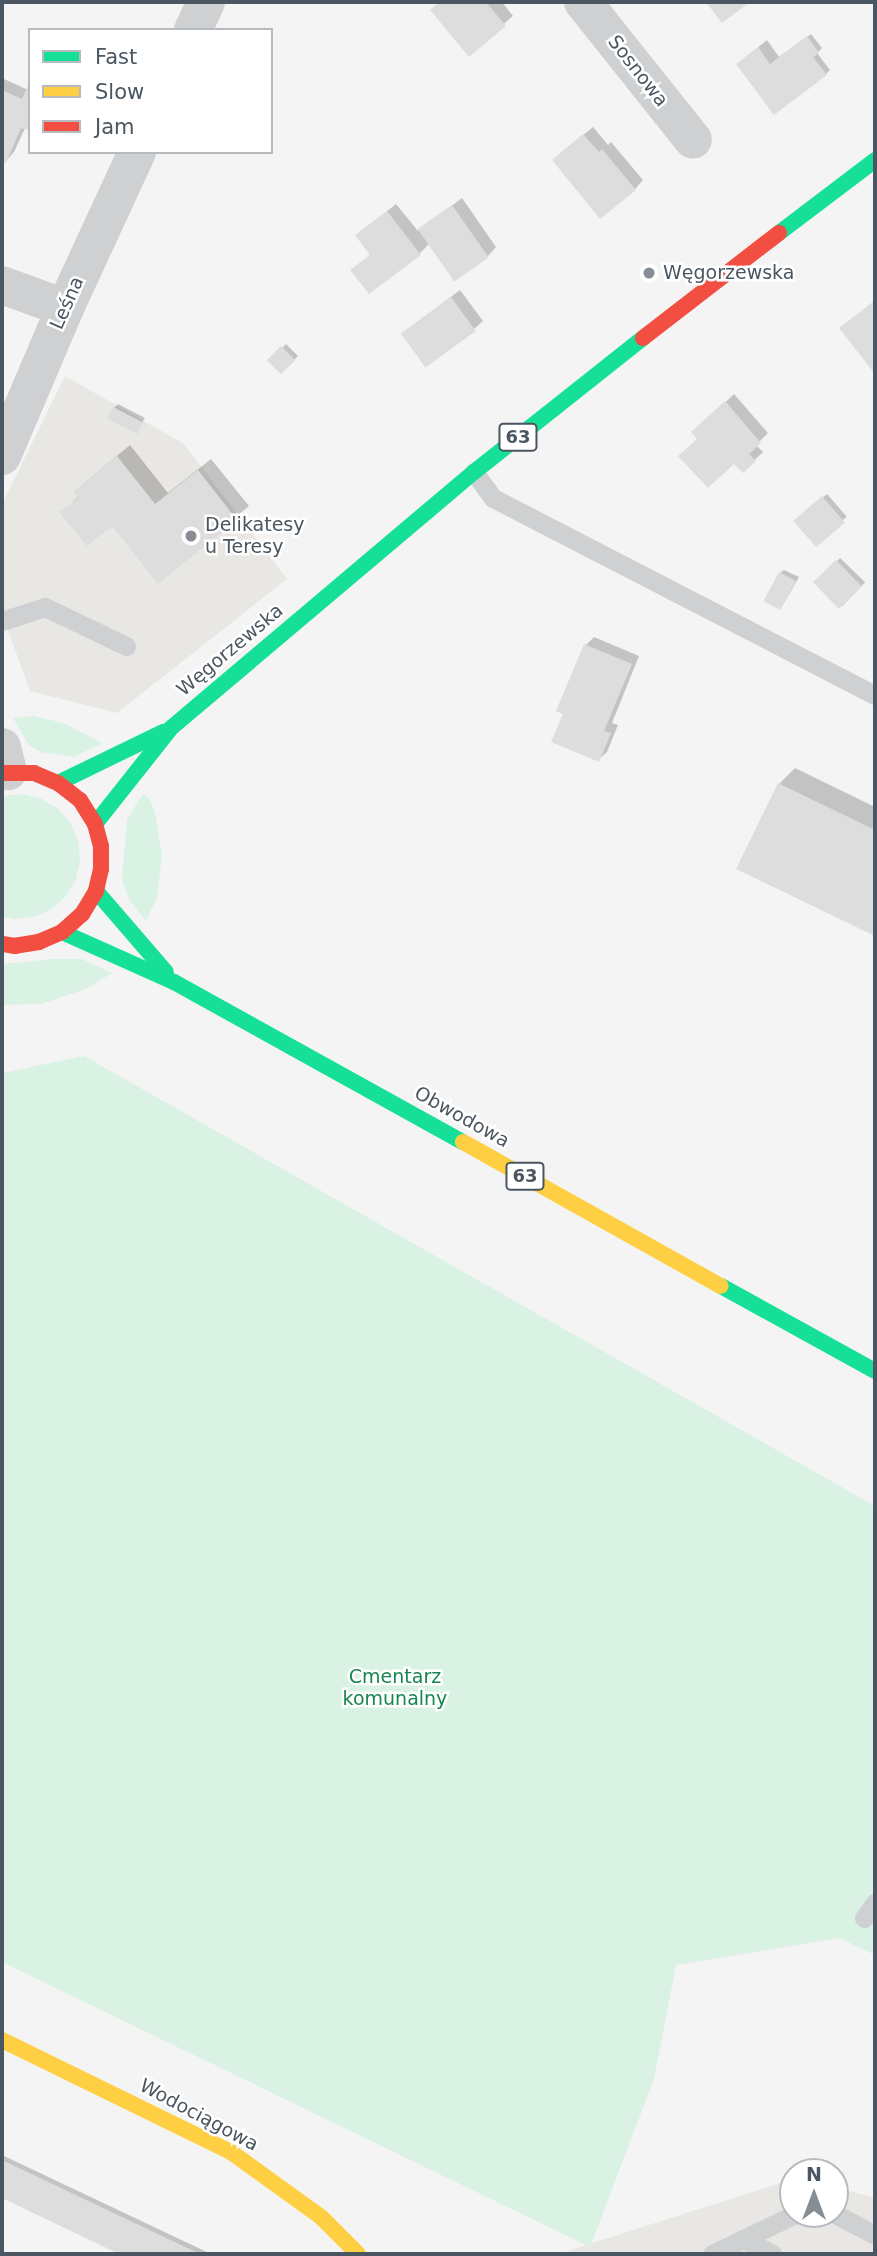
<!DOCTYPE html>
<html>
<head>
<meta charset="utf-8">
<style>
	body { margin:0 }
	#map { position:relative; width:877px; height:2256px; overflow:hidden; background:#f4f4f4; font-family:"DejaVu Sans",sans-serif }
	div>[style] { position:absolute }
	.commercial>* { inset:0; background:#e8e7e3 }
	.green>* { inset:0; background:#d9f2e3 }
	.shadow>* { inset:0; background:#0003; transform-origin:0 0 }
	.building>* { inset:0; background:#ddddde; transform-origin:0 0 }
	.lane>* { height:19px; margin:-9.5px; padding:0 9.5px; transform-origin:9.5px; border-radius:9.5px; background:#ced0d2 }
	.street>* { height:38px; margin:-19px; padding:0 19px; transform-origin:19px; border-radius:19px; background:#ced0d2 }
	.fast>* { height:16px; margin:-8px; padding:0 8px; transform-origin:8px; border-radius:8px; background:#16e098 }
	.slow>* { height:16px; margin:-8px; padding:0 8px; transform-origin:8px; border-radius:8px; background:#ffcf43 }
	.jam>* { height:16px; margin:-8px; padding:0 8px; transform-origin:8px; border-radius:8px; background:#f24e42 }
	.dots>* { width:19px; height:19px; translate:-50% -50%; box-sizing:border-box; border:4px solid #fff; border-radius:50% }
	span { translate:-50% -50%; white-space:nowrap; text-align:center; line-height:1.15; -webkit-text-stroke:5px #fff; paint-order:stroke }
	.shield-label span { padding:2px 5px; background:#fff; border:2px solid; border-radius:5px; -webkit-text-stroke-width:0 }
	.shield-label { font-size:18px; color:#4a5661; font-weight:700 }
	.street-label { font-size:19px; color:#4a5661 }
	.poi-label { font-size:19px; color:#4a5661 }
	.left { translate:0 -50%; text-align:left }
	.park-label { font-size:19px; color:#17864f }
	.frame { position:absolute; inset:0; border:4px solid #4a5661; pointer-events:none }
	.legend { position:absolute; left:28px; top:28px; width:245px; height:126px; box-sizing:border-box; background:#fff; border:2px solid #b7bbc0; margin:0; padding:9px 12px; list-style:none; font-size:21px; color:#4a5661 }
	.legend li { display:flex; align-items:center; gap:14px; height:35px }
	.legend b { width:35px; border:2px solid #b7bbc0 }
	.north { position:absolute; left:779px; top:2158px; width:70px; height:70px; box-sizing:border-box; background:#fff; border:2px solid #b7bbc0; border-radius:50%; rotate:0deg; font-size:19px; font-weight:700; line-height:28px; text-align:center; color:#4a5661 }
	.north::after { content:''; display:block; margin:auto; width:24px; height:32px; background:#868d94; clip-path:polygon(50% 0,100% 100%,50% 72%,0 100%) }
</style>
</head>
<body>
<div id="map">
	<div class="commercial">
		<i style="clip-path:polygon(65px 376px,184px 444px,287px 579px,117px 713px,30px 691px,2px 614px,2px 504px)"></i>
		<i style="clip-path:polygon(793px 2179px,793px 2214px,835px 2214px,835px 2187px,875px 2198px,875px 2254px,558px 2254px)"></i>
	</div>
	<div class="green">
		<i style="clip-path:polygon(33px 716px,64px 723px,102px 743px,74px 757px,40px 752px,29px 745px,13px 718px)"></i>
		<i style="clip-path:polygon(21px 794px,40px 798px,57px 808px,70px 822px,78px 840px,80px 860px,76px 879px,66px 896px,52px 909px,34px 917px,14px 919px,2px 916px,2px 796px)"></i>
		<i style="clip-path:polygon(143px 794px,150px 800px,155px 812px,162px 855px,157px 897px,146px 921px,130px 901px,122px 880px,127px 819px)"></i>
		<i style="clip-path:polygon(54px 959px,82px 959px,112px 973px,86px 989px,41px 1004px,2px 1005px,2px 964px)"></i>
		<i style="clip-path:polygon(84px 1056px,875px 1506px,875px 1955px,839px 1938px,676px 1965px,654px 2079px,590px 2247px,2px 1962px,2px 1073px)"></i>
	</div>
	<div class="shadow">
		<i style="clip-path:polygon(441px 2px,502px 2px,513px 16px,469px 54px,432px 10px)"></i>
		<i style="clip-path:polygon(811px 34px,822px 48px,817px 53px,830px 70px,826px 74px,738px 64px,767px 40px,779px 57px)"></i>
		<i style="clip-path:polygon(2px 78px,28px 90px,30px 86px,30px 125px,25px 128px,14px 152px,6px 161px,2px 159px)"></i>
		<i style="clip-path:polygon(593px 127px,608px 145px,611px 142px,643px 180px,635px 189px,562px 152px)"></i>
		<i style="clip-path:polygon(462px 198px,496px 247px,488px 256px,430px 243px,420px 253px,352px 270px,371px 254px,357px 235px,396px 204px,418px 231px)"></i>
		<i style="clip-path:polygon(460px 290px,483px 321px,474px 329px,412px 326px)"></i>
		<i style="left:286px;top:344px;width:17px;height:23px;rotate:45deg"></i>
		<i style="clip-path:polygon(734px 394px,768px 433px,756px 445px,763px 452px,743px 471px,694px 433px)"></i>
		<i style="clip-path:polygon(118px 404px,145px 418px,136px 432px,114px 408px)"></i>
		<i style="clip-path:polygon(130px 445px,168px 493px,211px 459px,249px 506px,158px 581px,112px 524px,62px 512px,79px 496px,75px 492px,88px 480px)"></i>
		<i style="left:827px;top:494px;width:30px;height:42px;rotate:49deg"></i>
		<i style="left:840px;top:558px;width:35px;height:34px;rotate:44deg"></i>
		<i style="clip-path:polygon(784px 570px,799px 577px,781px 608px,780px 573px)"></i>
		<i style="clip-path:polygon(594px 637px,639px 656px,612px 723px,618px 725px,607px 752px,598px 760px,565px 713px,586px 645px)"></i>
		<i style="clip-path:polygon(795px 768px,875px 807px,875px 934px,738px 868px,779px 784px)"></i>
		<i style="clip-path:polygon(2px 2155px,211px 2254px,123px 2254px,2px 2197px)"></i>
	</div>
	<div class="building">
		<i style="clip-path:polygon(440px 2px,486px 2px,506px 26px,469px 57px,430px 10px)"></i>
		<i style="clip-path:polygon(706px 2px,750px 2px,722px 23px)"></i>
		<i style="clip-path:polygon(807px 36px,819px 53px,813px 57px,827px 75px,774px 115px,736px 64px,758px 47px,770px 64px)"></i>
		<i style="clip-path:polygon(30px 81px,30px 124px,27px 130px,21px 128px,6px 163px,2px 161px,2px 90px,22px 99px)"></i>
		<i style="clip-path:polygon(583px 134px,599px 152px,602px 149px,636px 190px,600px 219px,552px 160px)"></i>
		<i style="left:452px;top:205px;width:64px;height:42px;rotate:55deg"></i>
		<i style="clip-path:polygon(387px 211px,421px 255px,369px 294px,350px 270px,370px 255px,355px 235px)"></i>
		<i style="left:451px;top:297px;width:42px;height:62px;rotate:54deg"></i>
		<i style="clip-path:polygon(874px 301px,875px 302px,875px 374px,839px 328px)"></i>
		<i style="left:281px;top:346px;width:20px;height:20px;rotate:45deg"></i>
		<i style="clip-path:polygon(725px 401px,761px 443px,749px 454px,756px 461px,743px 473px,734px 464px,708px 488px,678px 456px,697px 439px,691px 432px)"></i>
		<i style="left:113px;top:407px;width:34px;height:13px;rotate:27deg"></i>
		<i style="clip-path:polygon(117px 456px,155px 504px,198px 470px,237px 520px,158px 584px,112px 526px,87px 546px,59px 512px,78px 498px,73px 492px)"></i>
		<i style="left:822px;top:496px;width:35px;height:38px;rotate:49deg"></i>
		<i style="left:836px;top:560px;width:37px;height:32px;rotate:46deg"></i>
		<i style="left:779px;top:572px;width:19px;height:33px;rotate:28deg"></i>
		<i style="clip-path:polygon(584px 644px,632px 664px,604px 731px,611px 733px,599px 762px,551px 742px,563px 714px,556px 711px)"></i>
		<i style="clip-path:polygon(778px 783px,875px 830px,875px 936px,736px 869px)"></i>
		<i style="clip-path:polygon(2px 2160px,200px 2254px,119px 2254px,2px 2198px)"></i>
	</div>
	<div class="lane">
		<i style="left:474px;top:472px;width:32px;rotate:54deg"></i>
		<i style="left:493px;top:498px;width:430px;rotate:27.3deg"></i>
		<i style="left:2px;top:621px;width:45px;rotate:-18deg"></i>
		<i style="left:45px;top:607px;width:90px;rotate:25.7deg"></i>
		<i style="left:864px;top:1918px;width:19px;rotate:-54deg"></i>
		<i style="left:835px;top:2214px;width:45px;rotate:27.7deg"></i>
		<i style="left:743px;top:2239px;width:33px;rotate:27deg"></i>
		<i style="left:712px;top:2254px;width:92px;rotate:-25.7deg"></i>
	</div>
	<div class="street">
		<i style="left:583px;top:2px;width:176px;rotate:51.4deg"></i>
		<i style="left:193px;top:30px;width:31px;rotate:-65deg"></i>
		<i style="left:2px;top:285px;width:67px;rotate:20.1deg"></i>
		<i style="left:2px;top:456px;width:161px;rotate:-66.9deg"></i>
		<i style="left:65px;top:308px;width:172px;rotate:-65.2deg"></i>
		<i style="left:2px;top:747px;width:25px;rotate:76deg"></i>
	</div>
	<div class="fast">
		<i style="left:779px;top:233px;width:121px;rotate:-37.2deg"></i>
		<i style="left:58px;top:783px;width:117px;rotate:-25.9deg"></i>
		<i style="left:95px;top:824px;width:122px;rotate:-51.6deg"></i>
		<i style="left:171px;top:728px;width:397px;rotate:-40.2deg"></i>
		<i style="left:474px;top:472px;width:216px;rotate:-38.4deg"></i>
		<i style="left:96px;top:891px;width:107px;rotate:49.2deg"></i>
		<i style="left:62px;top:932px;width:123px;rotate:24.1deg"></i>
		<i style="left:174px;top:982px;width:330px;rotate:29deg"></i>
		<i style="left:721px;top:1286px;width:176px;rotate:28.9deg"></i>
	</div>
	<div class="slow">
		<i style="left:463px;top:1142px;width:295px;rotate:29.2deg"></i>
		<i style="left:2px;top:2040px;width:255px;rotate:26.1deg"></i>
		<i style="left:231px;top:2152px;width:111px;rotate:35.8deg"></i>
		<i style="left:321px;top:2217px;width:52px;rotate:45deg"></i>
	</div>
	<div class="jam">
		<i style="left:643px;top:338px;width:172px;rotate:-37.7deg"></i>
		<i style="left:2px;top:773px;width:32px"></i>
		<i style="left:34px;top:773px;width:26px;rotate:23deg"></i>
		<i style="left:58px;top:783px;width:28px;rotate:38deg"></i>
		<i style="left:80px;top:800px;width:28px;rotate:58deg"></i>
		<i style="left:95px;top:824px;width:23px;rotate:75deg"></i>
		<i style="left:101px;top:846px;width:23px;rotate:90deg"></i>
		<i style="left:101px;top:869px;width:23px;rotate:103deg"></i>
		<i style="left:96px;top:891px;width:27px;rotate:121deg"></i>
		<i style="left:82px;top:914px;width:27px;rotate:138deg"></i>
		<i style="left:62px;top:932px;width:25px;rotate:157deg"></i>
		<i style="left:39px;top:942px;width:24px;rotate:171deg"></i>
		<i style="left:15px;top:946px;width:13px;rotate:-171deg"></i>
	</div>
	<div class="dots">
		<i style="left:649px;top:273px;background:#868d94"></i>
		<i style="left:191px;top:536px;background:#868d94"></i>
	</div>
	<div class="shield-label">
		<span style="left:518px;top:437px">63</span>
		<span style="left:525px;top:1176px">63</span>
	</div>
	<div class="street-label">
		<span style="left:638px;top:71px;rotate:52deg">Sosnowa</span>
		<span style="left:67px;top:303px;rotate:-66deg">Leśna</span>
		<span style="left:230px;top:650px;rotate:-40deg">Węgorzewska</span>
		<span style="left:462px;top:1117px;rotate:29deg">Obwodowa</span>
		<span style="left:199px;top:2115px;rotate:28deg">Wodociągowa</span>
	</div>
	<div class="poi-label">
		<span class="left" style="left:663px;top:273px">Węgorzewska</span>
		<span class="left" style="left:205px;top:536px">Delikatesy<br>u Teresy</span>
	</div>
	<div class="park-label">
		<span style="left:395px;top:1688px">Cmentarz<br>komunalny</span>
	</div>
	<div class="frame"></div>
	<ul class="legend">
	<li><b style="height:9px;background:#16e098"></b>Fast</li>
	<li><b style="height:9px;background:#ffcf43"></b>Slow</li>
	<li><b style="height:9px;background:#f24e42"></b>Jam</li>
	</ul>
	<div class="north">N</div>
</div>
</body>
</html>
